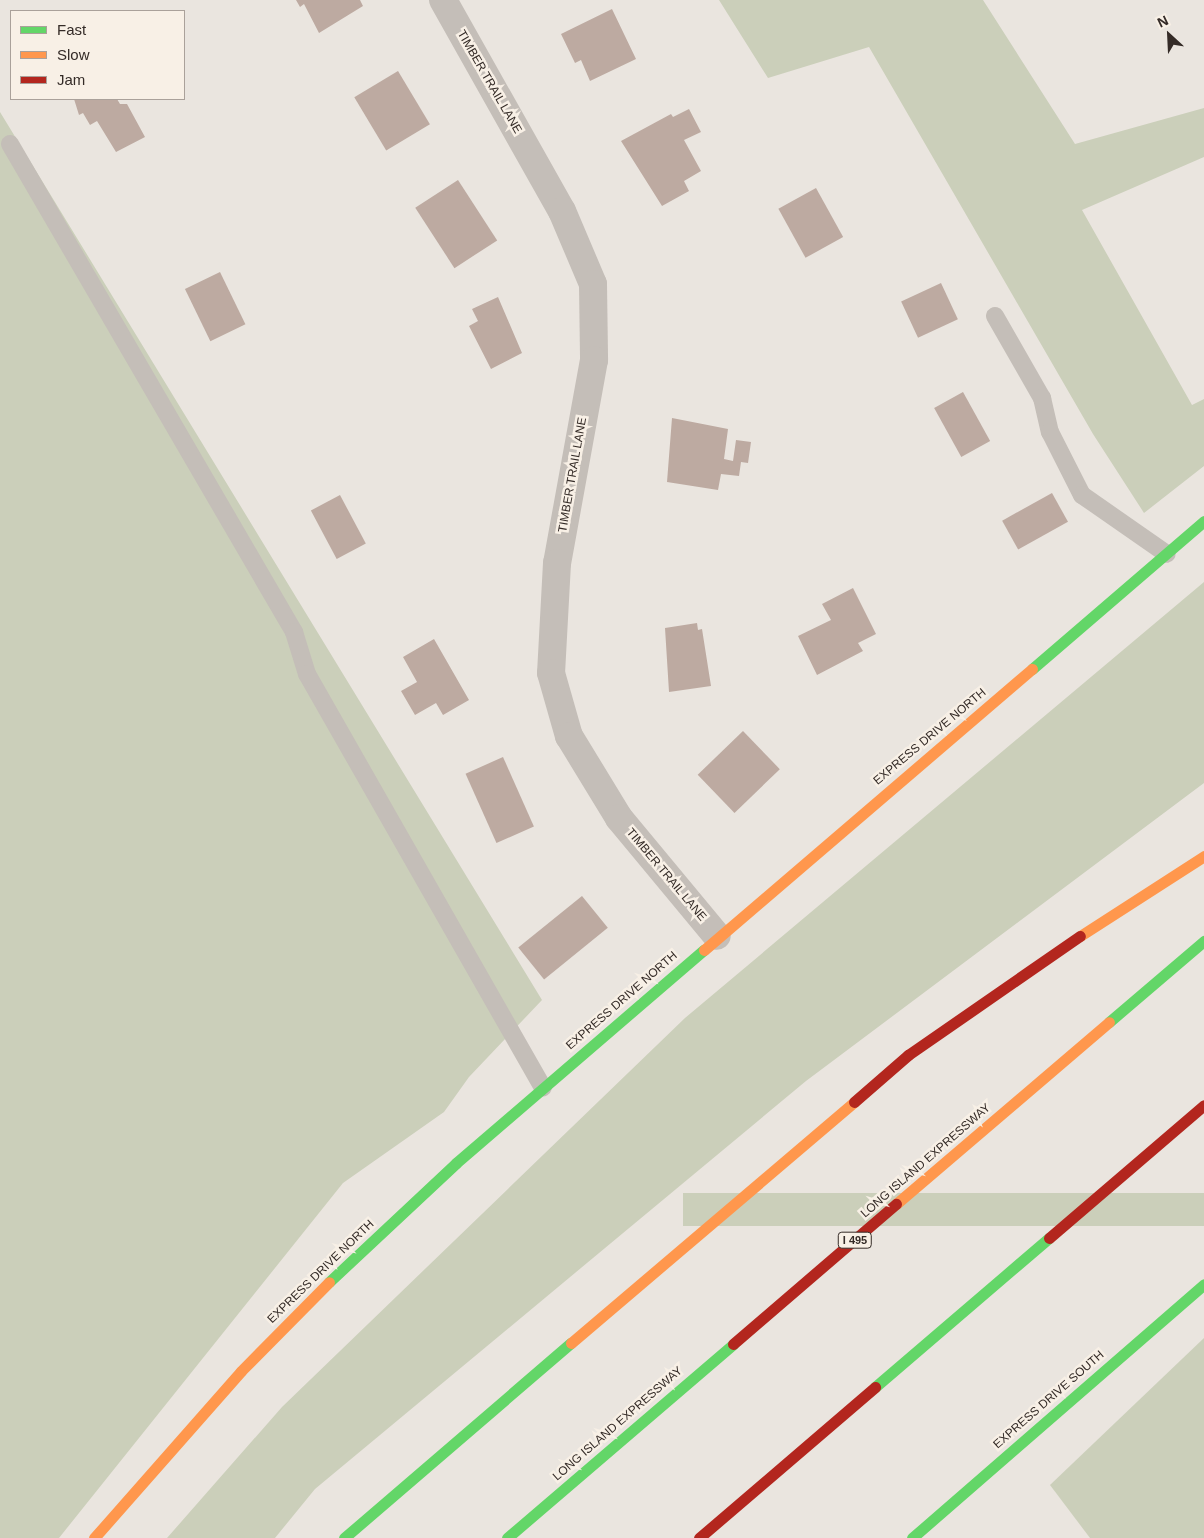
<!DOCTYPE html>
<html>
<head>
<meta charset="utf-8">
<style>
	body { margin:0 }
	#map { position:relative; width:1204px; height:1538px; overflow:hidden; background:#eae5df; font-family:Helvetica,sans-serif }
	div>[style] { position:absolute }
	.green>* { inset:0; background:#cbcfba; transform-origin:0 0 }
	.building>* { inset:0; background:#bdaaa1; transform-origin:0 0 }
	.lane>* { height:18px; margin:-9px; padding:0 9px; transform-origin:9px; border-radius:9px; background:#c4beb8 }
	.street>* { height:28px; margin:-14px; padding:0 14px; transform-origin:14px; border-radius:14px; background:#c4beb8 }
	.fast>* { height:11px; margin:-5.5px; padding:0 5.5px; transform-origin:5.5px; border-radius:5.5px; background:#63d668 }
	.slow>* { height:11px; margin:-5.5px; padding:0 5.5px; transform-origin:5.5px; border-radius:5.5px; background:#ff974d }
	.jam>* { height:11px; margin:-5.5px; padding:0 5.5px; transform-origin:5.5px; border-radius:5.5px; background:#b3261e }
	span { translate:-50% -50%; white-space:nowrap; text-align:center; line-height:1.15; -webkit-text-stroke:5px #f8f0e6; paint-order:stroke }
	.shield-label span { padding:1px 4px; background:#f8f0e6; border:1px solid; border-radius:4px; -webkit-text-stroke-width:0 }
	.shield-label { font-size:11px; color:#342b27; font-weight:700 }
	.street-label { font-size:12px; color:#342b27 }
	.legend { position:absolute; left:10px; top:10px; width:175px; height:90px; box-sizing:border-box; background:#f8f0e6; border:1px solid #aaa19a; margin:0; padding:6px 9px; list-style:none; font-size:15px; color:#342b27 }
	.legend li { display:flex; align-items:center; gap:10px; height:25px }
	.legend b { width:25px; border:1px solid #aaa19a }
	.north { position:absolute; left:1144px; top:10px; width:50px; height:50px; -webkit-text-stroke:4px #f8f0e6; paint-order:stroke; rotate:335deg; font-size:14px; font-weight:700; line-height:20px; text-align:center; color:#342b27 }
	.north::after { content:''; display:block; margin:auto; width:18px; height:22px; background:#342b27; clip-path:polygon(50% 0,100% 100%,50% 72%,0 100%) }
</style>
</head>
<body>
<div id="map">
	<div class="green">
		<i style="clip-path:polygon(719px 0,983px 0,1075px 144px,1204px 108px,1204px 157px,1082px 210px,1192px 405px,1204px 399px,1204px 466px,1144px 513px,1093px 434px,869px 47px,768px 78px)"></i>
		<i style="clip-path:polygon(0 112px,542px 1000px,469px 1077px,444px 1112px,343px 1183px,59px 1538px,0 1538px)"></i>
		<i style="clip-path:polygon(1204px 582px,1204px 783px,806px 1081px,315px 1489px,275px 1538px,167px 1538px,282px 1407px,685px 1018px)"></i>
		<i style="left:1204px;top:1193px;width:33px;height:521px;rotate:90deg"></i>
		<i style="clip-path:polygon(1204px 1338px,1204px 1538px,1090px 1538px,1050px 1485px)"></i>
	</div>
	<div class="building">
		<i style="clip-path:polygon(296px 0,360px 0,363px 6px,319px 33px,304px 4px,300px 7px)"></i>
		<i style="clip-path:polygon(612px 9px,636px 59px,590px 81px,581px 60px,575px 63px,561px 34px)"></i>
		<i style="left:398px;top:71px;width:62px;height:51px;rotate:59deg"></i>
		<i style="clip-path:polygon(74px 99px,117px 99px,120px 104px,127px 104px,145px 137px,116px 152px,97px 121px,90px 125px,83px 113px,79px 115px)"></i>
		<i style="clip-path:polygon(689px 109px,701px 132px,684px 140px,701px 171px,684px 181px,689px 191px,662px 206px,621px 141px,671px 114px,673px 117px)"></i>
		<i style="left:458px;top:180px;width:72px;height:51px;rotate:57deg"></i>
		<i style="left:816px;top:188px;width:56px;height:43px;rotate:61deg"></i>
		<i style="left:220px;top:272px;width:58px;height:39px;rotate:64deg"></i>
		<i style="left:941px;top:283px;width:40px;height:44px;rotate:65deg"></i>
		<i style="clip-path:polygon(498px 297px,522px 353px,491px 369px,469px 326px,478px 321px,472px 309px)"></i>
		<i style="left:963px;top:392px;width:56px;height:33px;rotate:61deg"></i>
		<i style="clip-path:polygon(672px 418px,728px 429px,724px 459px,733px 461px,736px 440px,751px 442px,748px 463px,741px 462px,739px 476px,721px 474px,718px 490px,667px 482px)"></i>
		<i style="left:1052px;top:493px;width:33px;height:57px;rotate:61deg"></i>
		<i style="left:340px;top:495px;width:55px;height:33px;rotate:62deg"></i>
		<i style="clip-path:polygon(853px 588px,876px 634px,858px 643px,863px 651px,817px 675px,798px 636px,831px 620px,822px 604px)"></i>
		<i style="clip-path:polygon(697px 623px,698px 630px,702px 629px,711px 686px,669px 692px,665px 628px)"></i>
		<i style="clip-path:polygon(434px 639px,469px 700px,443px 715px,436px 703px,415px 715px,401px 691px,417px 682px,403px 657px)"></i>
		<i style="left:743px;top:731px;width:53px;height:63px;rotate:46deg"></i>
		<i style="left:503px;top:757px;width:76px;height:41px;rotate:66deg"></i>
		<i style="left:582px;top:896px;width:41px;height:82px;rotate:51deg"></i>
	</div>
	<div class="lane">
		<i style="left:10px;top:144px;width:565px;rotate:59.8deg"></i>
		<i style="left:294px;top:632px;width:44px;rotate:72.8deg"></i>
		<i style="left:307px;top:674px;width:476px;rotate:60.3deg"></i>
		<i style="left:995px;top:316px;width:95px;rotate:60.2deg"></i>
		<i style="left:1042px;top:398px;width:35px;rotate:77deg"></i>
		<i style="left:1050px;top:432px;width:71px;rotate:63.1deg"></i>
		<i style="left:1082px;top:495px;width:103px;rotate:34.8deg"></i>
	</div>
	<div class="street">
		<i style="left:443px;top:0;width:242px;rotate:60.6deg"></i>
		<i style="left:562px;top:211px;width:79px;rotate:67deg"></i>
		<i style="left:593px;top:284px;width:76px;rotate:89.2deg"></i>
		<i style="left:594px;top:360px;width:206px;rotate:100.3deg"></i>
		<i style="left:557px;top:563px;width:110px;rotate:93.1deg"></i>
		<i style="left:551px;top:673px;width:66px;rotate:74.1deg"></i>
		<i style="left:569px;top:736px;width:96px;rotate:58.6deg"></i>
		<i style="left:619px;top:818px;width:153px;rotate:50.3deg"></i>
	</div>
	<div class="fast">
		<i style="left:1032px;top:669px;width:227px;rotate:-40.7deg"></i>
		<i style="left:1109px;top:1022px;width:125px;rotate:-40.5deg"></i>
		<i style="left:329px;top:1282px;width:174px;rotate:-43.1deg"></i>
		<i style="left:456px;top:1163px;width:327px;rotate:-40.7deg"></i>
		<i style="left:875px;top:1387px;width:229px;rotate:-40.6deg"></i>
		<i style="left:344px;top:1538px;width:299px;rotate:-40.7deg"></i>
		<i style="left:507px;top:1538px;width:298px;rotate:-40.6deg"></i>
		<i style="left:912px;top:1538px;width:387px;rotate:-41deg"></i>
	</div>
	<div class="slow">
		<i style="left:1080px;top:936px;width:148px;rotate:-32.8deg"></i>
		<i style="left:704px;top:950px;width:432px;rotate:-40.6deg"></i>
		<i style="left:896px;top:1204px;width:280px;rotate:-40.5deg"></i>
		<i style="left:571px;top:1343px;width:372px;rotate:-40.4deg"></i>
		<i style="left:94px;top:1538px;width:222px;rotate:-48.6deg"></i>
		<i style="left:241px;top:1371px;width:125px;rotate:-45.3deg"></i>
	</div>
	<div class="jam">
		<i style="left:854px;top:1102px;width:72px;rotate:-41deg"></i>
		<i style="left:908px;top:1055px;width:209px;rotate:-34.7deg"></i>
		<i style="left:1049px;top:1238px;width:204px;rotate:-40.6deg"></i>
		<i style="left:733px;top:1344px;width:215px;rotate:-40.7deg"></i>
		<i style="left:699px;top:1538px;width:232px;rotate:-40.6deg"></i>
	</div>
	<div class="shield-label">
		<span style="left:855px;top:1240px">I 495</span>
	</div>
	<div class="street-label">
		<span style="left:489px;top:82px;rotate:60deg">TIMBER TRAIL LANE</span>
		<span style="left:573px;top:475px;rotate:-80deg">TIMBER TRAIL LANE</span>
		<span style="left:930px;top:737px;rotate:-40deg">EXPRESS DRIVE NORTH</span>
		<span style="left:666px;top:875px;rotate:50deg">TIMBER TRAIL LANE</span>
		<span style="left:622px;top:1001px;rotate:-41deg">EXPRESS DRIVE NORTH</span>
		<span style="left:926px;top:1161px;rotate:-41deg">LONG ISLAND EXPRESSWAY</span>
		<span style="left:321px;top:1272px;rotate:-44deg">EXPRESS DRIVE NORTH</span>
		<span style="left:1049px;top:1400px;rotate:-41deg">EXPRESS DRIVE SOUTH</span>
		<span style="left:618px;top:1424px;rotate:-41deg">LONG ISLAND EXPRESSWAY</span>
	</div>
	<ul class="legend">
	<li><b style="height:6px;background:#63d668"></b>Fast</li>
	<li><b style="height:6px;background:#ff974d"></b>Slow</li>
	<li><b style="height:6px;background:#b3261e"></b>Jam</li>
	</ul>
	<div class="north">N</div>
</div>
</body>
</html>
